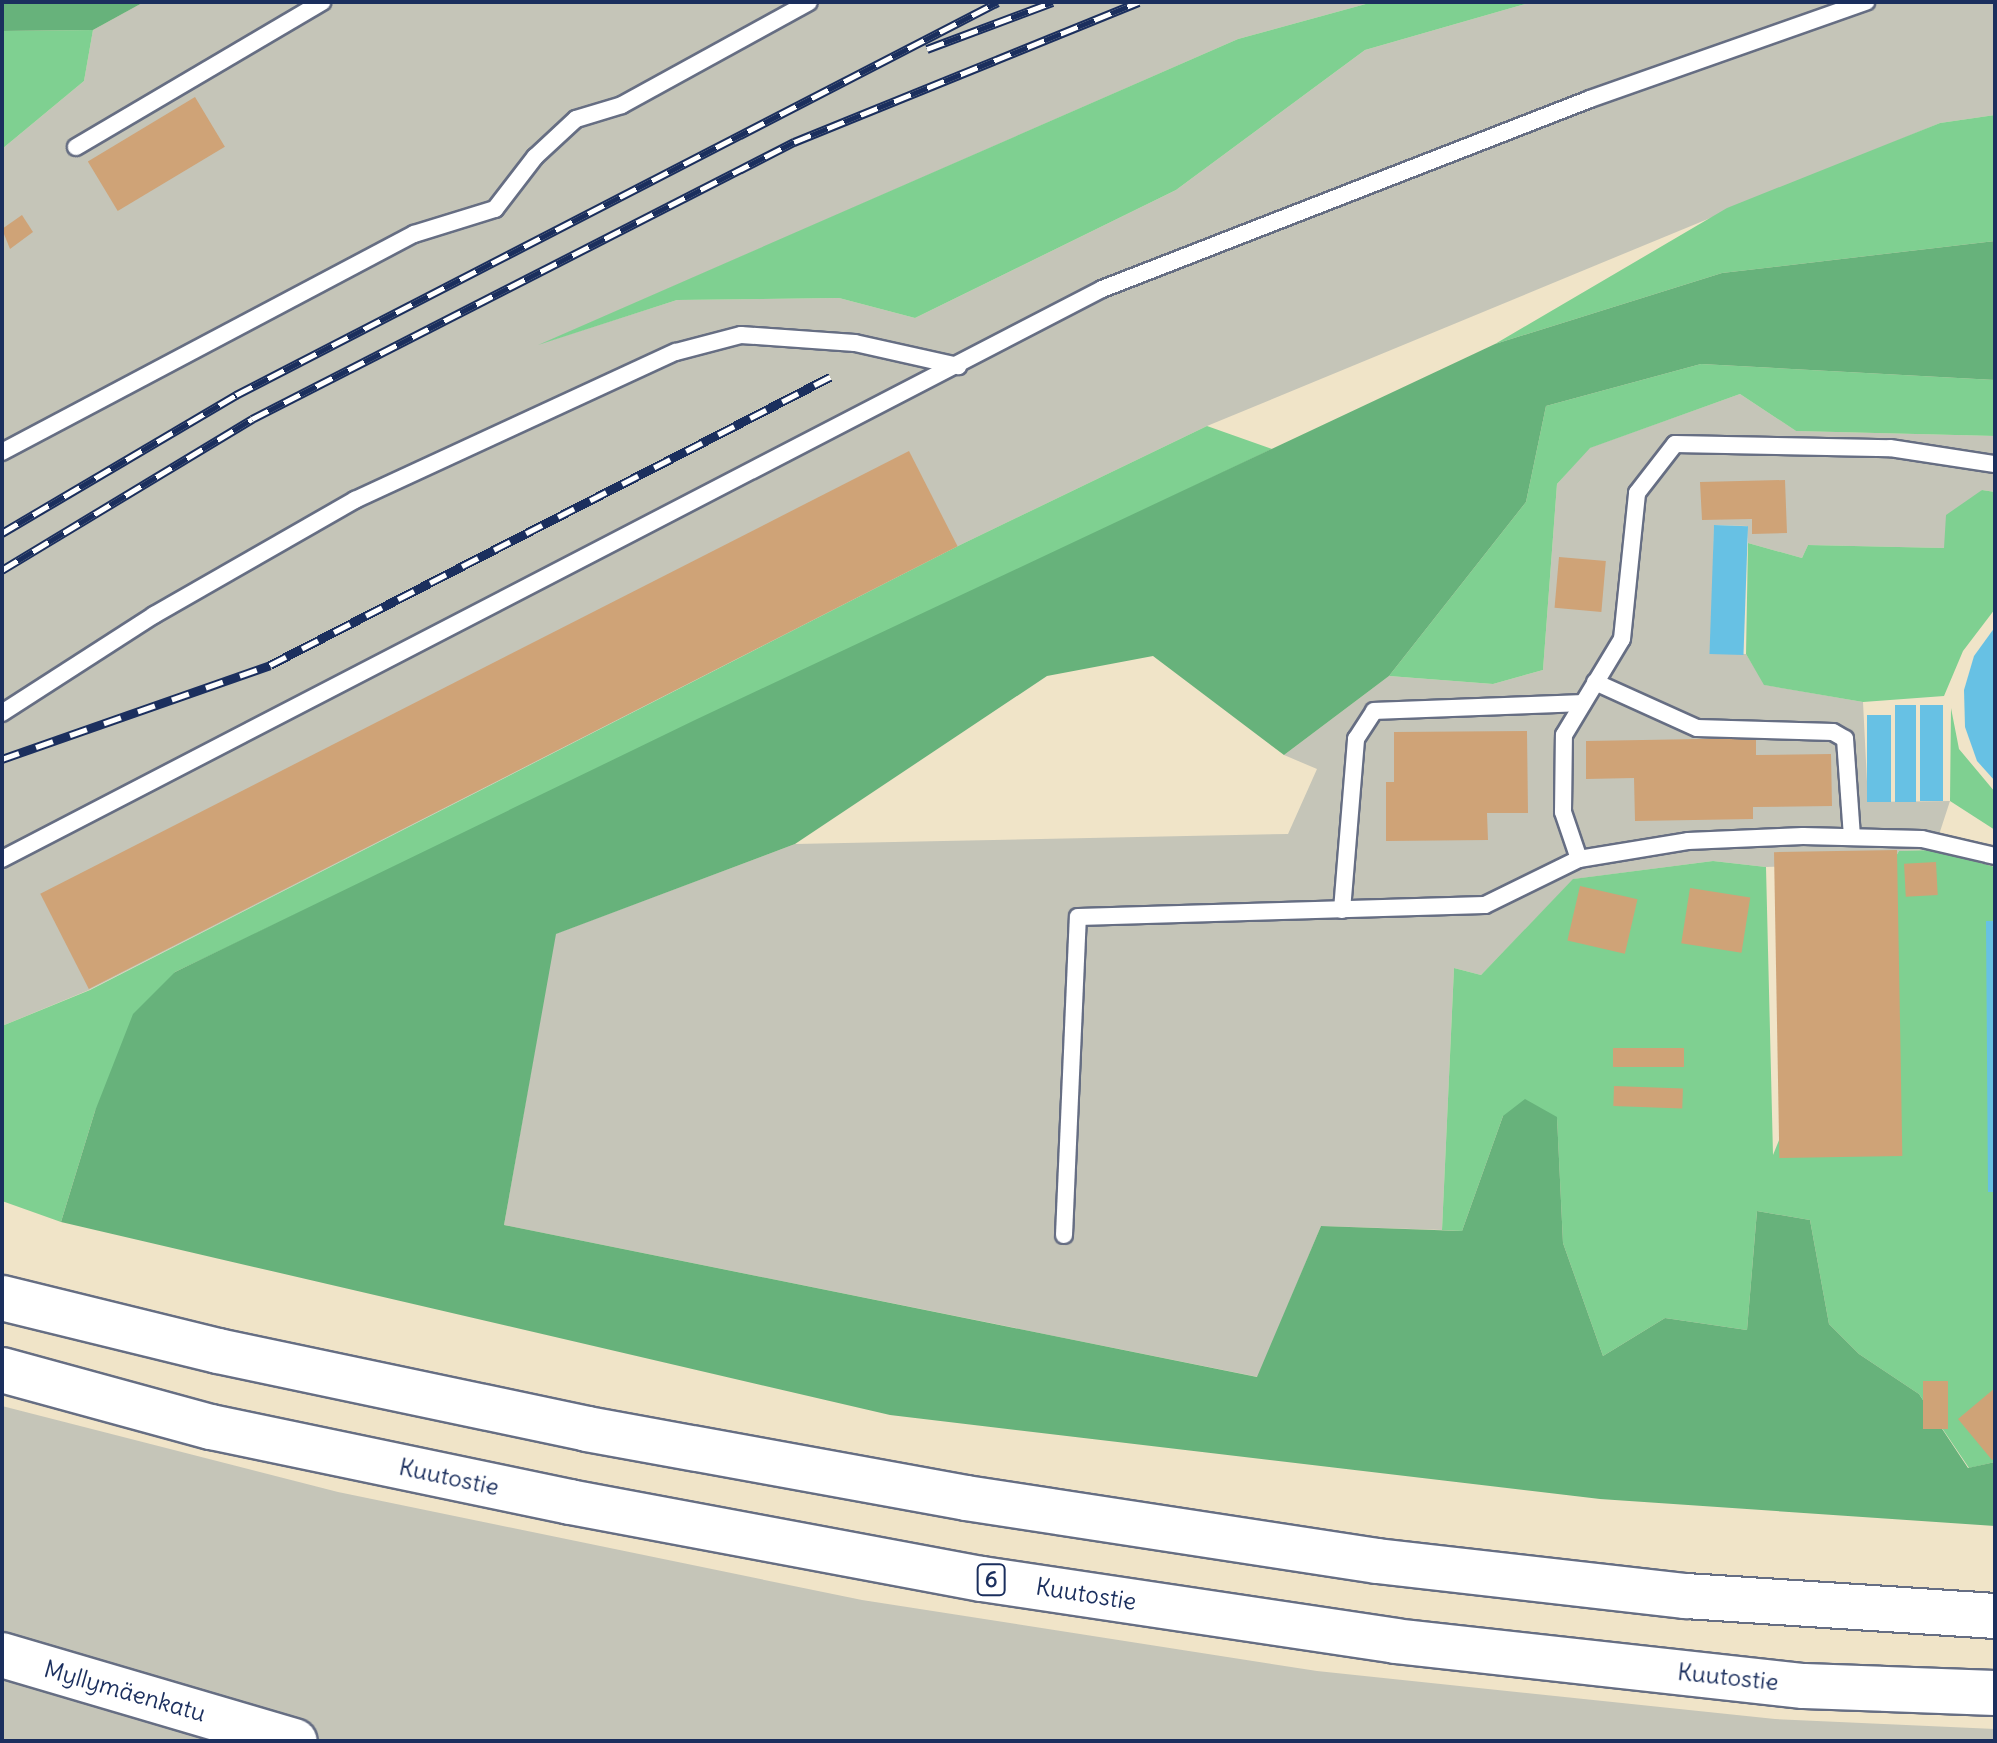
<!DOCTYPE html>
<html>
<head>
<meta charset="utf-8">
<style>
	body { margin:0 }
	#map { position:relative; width:1997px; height:1743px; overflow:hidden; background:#f0e4c8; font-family:Delius,sans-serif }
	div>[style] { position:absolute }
	.industrial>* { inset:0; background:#c5c5b8 }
	.green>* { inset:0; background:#7fd091 }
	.forest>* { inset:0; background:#67b27b }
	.water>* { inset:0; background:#67c1e4; transform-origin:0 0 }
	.building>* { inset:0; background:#cfa377; transform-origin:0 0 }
	.roads { filter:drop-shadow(2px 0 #666e83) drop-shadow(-2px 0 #666e83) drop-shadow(0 2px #666e83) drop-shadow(0 -2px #666e83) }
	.service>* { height:16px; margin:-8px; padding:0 8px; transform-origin:8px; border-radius:8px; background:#fff }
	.secondary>* { height:44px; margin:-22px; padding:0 22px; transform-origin:22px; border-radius:22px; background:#fff }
	.trunk>* { height:44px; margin:-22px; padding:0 22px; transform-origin:22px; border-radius:22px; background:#fff }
	.rail>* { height:9px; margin-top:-4.5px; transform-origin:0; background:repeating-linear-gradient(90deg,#fff 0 18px,#1b2f5e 0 36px); box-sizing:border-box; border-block:2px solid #1b2f5e }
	span { translate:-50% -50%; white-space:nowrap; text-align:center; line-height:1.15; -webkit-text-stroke:6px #fff; paint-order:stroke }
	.shield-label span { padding:2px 6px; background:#fff; border:2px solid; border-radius:6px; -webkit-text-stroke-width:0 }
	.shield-label { font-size:22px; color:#1b2f5e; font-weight:700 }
	.street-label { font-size:24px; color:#1b2f5e }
	.frame { position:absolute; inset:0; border:4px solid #1b2f5e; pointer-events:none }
</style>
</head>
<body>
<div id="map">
	<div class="industrial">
		<i style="clip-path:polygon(144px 2px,1373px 2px,1238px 39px,549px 341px,677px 300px,839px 298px,915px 318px,1176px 190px,1365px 50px,1532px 2px,1995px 2px,1995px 115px,1940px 123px,1207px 426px,958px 546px,89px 990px,2px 1026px,2px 149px,84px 81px,93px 30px)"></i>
		<i style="clip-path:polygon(1740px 394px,1796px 431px,1995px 436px,1995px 492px,1982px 490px,1944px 548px,1808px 545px,1802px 558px,1748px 543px,1747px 526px,1714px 525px,1712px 653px,1746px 654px,1765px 685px,1863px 702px,1868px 802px,1950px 801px,1934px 850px,1899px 851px,1892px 863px,1766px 867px,1713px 861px,1574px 879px,1481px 975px,1454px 968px,1442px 1230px,1321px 1226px,1258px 1377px,504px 1225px,555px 934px,795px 844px,1288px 834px,1317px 769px,1284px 755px,1389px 676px,1493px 684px,1543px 670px,1557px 484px,1589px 448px)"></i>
		<i style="clip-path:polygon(2px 1406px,338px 1492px,862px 1600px,1317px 1671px,1775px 1719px,1995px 1729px,1995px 1741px,2px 1741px)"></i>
	</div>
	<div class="green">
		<i style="clip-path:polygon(1373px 2px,1532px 2px,1365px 50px,1176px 190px,915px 318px,839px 298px,677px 300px,538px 345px,1238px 39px)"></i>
		<i style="clip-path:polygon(93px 30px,84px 81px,2px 149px,2px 31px)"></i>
		<i style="clip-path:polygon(1995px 115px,1995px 241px,1722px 273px,1495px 344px,1727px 208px,1940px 123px)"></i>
		<i style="clip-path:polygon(1701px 364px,1995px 380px,1995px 436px,1796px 431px,1740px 394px,1590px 448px,1557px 484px,1543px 670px,1493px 684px,1389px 676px,1526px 502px,1546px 406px)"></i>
		<i style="clip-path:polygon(1207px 426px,1272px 449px,175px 972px,95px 1111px,61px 1222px,2px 1201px,2px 1026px,90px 990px,958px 546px)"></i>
		<i style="clip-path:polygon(1982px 490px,1995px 492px,1995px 609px,1963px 651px,1944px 696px,1863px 702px,1764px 685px,1746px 654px,1748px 543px,1802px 558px,1808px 545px,1944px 548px,1946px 515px)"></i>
		<i style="clip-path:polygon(1951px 708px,1959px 749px,1995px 792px,1995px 830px,1950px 801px)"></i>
		<i style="clip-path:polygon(1934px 850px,1995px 867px,1988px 1192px,1995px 1192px,1995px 1462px,1969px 1468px,1919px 1394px,1859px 1354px,1829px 1324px,1810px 1220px,1757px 1211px,1747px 1330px,1665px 1318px,1603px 1356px,1563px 1243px,1557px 1118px,1503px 1116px,1462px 1231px,1442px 1230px,1454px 968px,1481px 975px,1573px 879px,1713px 861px,1766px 867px,1773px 1155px,1892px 863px,1899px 851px)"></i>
	</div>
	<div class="forest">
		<i style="clip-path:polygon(2px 2px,144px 2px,93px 30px,2px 31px)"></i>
		<i style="clip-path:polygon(1995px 241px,1995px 380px,1701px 364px,1546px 406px,1526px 502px,1389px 676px,1284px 755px,1153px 656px,1047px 676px,795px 844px,556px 934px,504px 1225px,1257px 1377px,1321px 1226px,1462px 1231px,1503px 1116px,1525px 1099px,1557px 1117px,1563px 1243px,1603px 1356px,1665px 1318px,1747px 1330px,1757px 1211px,1810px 1220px,1829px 1324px,1859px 1354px,1919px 1394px,1968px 1468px,1995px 1462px,1995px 1526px,1600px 1499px,890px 1415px,61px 1222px,95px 1111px,133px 1014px,175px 972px,695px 720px,1495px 344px,1722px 273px)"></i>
	</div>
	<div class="water">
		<i style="left:1714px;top:525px;width:34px;height:129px;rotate:2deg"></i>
		<i style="clip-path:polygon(1995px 627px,1995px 781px,1977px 761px,1965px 727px,1964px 690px,1974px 656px)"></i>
		<i style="left:1895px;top:705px;width:21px;height:97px"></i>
		<i style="left:1920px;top:705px;width:23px;height:96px"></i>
		<i style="left:1867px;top:715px;width:24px;height:87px"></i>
		<i style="clip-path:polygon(1986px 921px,1995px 921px,1995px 1192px,1988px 1192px)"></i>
	</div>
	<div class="building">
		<i style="left:195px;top:97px;width:58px;height:125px;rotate:59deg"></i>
		<i style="clip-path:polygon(22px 215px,33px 232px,10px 249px,2px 229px)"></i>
		<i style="left:909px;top:451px;width:107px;height:975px;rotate:63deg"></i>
		<i style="clip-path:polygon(1785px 480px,1787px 533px,1752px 534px,1752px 519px,1702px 520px,1700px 482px)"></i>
		<i style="left:1559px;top:557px;width:47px;height:51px;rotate:5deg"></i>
		<i style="clip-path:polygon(1527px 731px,1528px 813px,1487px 813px,1488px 840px,1386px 841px,1386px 782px,1394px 782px,1394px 732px)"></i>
		<i style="clip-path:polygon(1756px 738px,1756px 755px,1831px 754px,1832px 806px,1753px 807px,1753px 819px,1635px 821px,1634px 778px,1586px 779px,1586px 741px)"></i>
		<i style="left:1897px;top:850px;width:306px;height:123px;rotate:89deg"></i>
		<i style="left:1936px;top:862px;width:33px;height:32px;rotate:87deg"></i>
		<i style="left:1580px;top:886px;width:59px;height:56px;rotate:13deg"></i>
		<i style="left:1690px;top:888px;width:61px;height:56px;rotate:9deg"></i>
		<i style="left:1684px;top:1048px;width:19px;height:71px;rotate:90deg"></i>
		<i style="left:1614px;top:1086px;width:69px;height:20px;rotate:2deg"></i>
		<i style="left:1923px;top:1381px;width:25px;height:48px"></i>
		<i style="clip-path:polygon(1995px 1388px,1995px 1458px,1992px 1460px,1958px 1419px)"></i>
	</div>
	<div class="roads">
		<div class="service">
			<i style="left:76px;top:147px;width:286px;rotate:-30.5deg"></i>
			<i style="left:2px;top:452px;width:466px;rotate:-27.9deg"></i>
			<i style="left:414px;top:234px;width:85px;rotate:-17.2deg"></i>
			<i style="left:495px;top:209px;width:66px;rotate:-52.4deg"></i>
			<i style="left:535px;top:157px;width:56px;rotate:-42.8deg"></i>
			<i style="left:576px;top:119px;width:48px;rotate:-16.9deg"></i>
			<i style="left:622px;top:105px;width:213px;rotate:-28.8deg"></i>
			<i style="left:1595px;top:682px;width:112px;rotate:24.3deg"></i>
			<i style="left:1697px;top:728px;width:136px;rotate:1.7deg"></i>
			<i style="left:1833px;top:732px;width:14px;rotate:30deg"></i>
			<i style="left:1845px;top:739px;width:98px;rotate:85.9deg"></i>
			<i style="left:2px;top:713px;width:181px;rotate:-32.8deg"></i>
			<i style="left:154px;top:615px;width:232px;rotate:-29.8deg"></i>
			<i style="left:355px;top:500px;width:353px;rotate:-24.8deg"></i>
			<i style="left:676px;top:352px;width:67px;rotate:-14.7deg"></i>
			<i style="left:741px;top:335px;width:114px;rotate:4deg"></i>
			<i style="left:855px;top:343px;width:106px;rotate:12.6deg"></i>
			<i style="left:2px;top:859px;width:1239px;rotate:-27.39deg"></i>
			<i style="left:1102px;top:289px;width:524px;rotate:-21.27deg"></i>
			<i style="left:1590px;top:99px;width:293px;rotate:-19.4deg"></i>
			<i style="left:1579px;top:859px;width:50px;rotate:-108.8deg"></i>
			<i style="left:1563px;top:812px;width:77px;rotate:-89.3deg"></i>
			<i style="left:1564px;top:735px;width:112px;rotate:-58.9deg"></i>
			<i style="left:1622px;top:639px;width:147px;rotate:-84.1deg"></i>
			<i style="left:1637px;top:493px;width:62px;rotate:-52.2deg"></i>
			<i style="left:1675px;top:444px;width:215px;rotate:1.1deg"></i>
			<i style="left:1890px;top:448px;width:106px;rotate:8.7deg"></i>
			<i style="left:1342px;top:910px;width:172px;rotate:-85.3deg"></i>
			<i style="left:1356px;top:739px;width:33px;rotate:-57deg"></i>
			<i style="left:1374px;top:711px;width:209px;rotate:-2.2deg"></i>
			<i style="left:1064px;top:1235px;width:318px;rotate:-87.5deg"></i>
			<i style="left:1078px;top:917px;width:407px;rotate:-1.7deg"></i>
			<i style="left:1485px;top:905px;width:105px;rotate:-26.1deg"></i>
			<i style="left:1579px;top:859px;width:110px;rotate:-9.4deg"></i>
			<i style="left:1688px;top:841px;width:115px;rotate:-2.5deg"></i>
			<i style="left:1803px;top:836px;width:119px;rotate:1.4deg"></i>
			<i style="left:1922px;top:839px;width:75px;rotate:13.1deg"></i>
		</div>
		<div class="secondary">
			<i style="left:2px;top:1655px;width:305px;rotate:16.4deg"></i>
		</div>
		<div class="trunk">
			<i style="left:2px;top:1298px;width:222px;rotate:13.8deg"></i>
			<i style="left:218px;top:1351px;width:377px;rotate:11.9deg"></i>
			<i style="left:587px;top:1429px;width:385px;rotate:10.3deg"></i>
			<i style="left:966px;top:1498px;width:416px;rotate:8.7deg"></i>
			<i style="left:1377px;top:1561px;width:311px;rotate:6.5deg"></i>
			<i style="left:1686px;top:1596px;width:310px;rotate:3.7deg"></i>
			<i style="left:2px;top:1370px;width:217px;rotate:15.3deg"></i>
			<i style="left:211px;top:1427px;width:367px;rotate:11.8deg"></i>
			<i style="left:570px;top:1502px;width:419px;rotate:10.6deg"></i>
			<i style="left:982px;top:1579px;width:418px;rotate:8.5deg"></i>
			<i style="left:1395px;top:1641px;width:411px;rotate:6.3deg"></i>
			<i style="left:1804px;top:1686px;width:191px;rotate:2.1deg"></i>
		</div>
	</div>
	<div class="rail">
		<i style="left:927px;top:49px;width:134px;rotate:-20.5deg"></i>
		<i style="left:2px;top:533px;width:272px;rotate:-30.5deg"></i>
		<i style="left:236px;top:395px;width:857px;rotate:-27.28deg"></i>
		<i style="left:2px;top:570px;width:292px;rotate:-31.1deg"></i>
		<i style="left:252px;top:419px;width:609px;rotate:-27.07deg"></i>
		<i style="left:794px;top:142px;width:372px;rotate:-22.1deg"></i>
		<i style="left:2px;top:759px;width:284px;rotate:-19.3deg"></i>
		<i style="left:270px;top:665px;width:630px;rotate:-27.22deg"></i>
	</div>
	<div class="shield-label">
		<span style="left:991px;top:1580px">6</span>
	</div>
	<div class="street-label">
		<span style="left:449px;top:1477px;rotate:12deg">Kuutostie</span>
		<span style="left:1086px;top:1594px;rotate:9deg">Kuutostie</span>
		<span style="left:1728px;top:1677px;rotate:6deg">Kuutostie</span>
		<span style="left:125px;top:1691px;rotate:16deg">Myllymäenkatu</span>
	</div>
	<div class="frame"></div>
</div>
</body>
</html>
